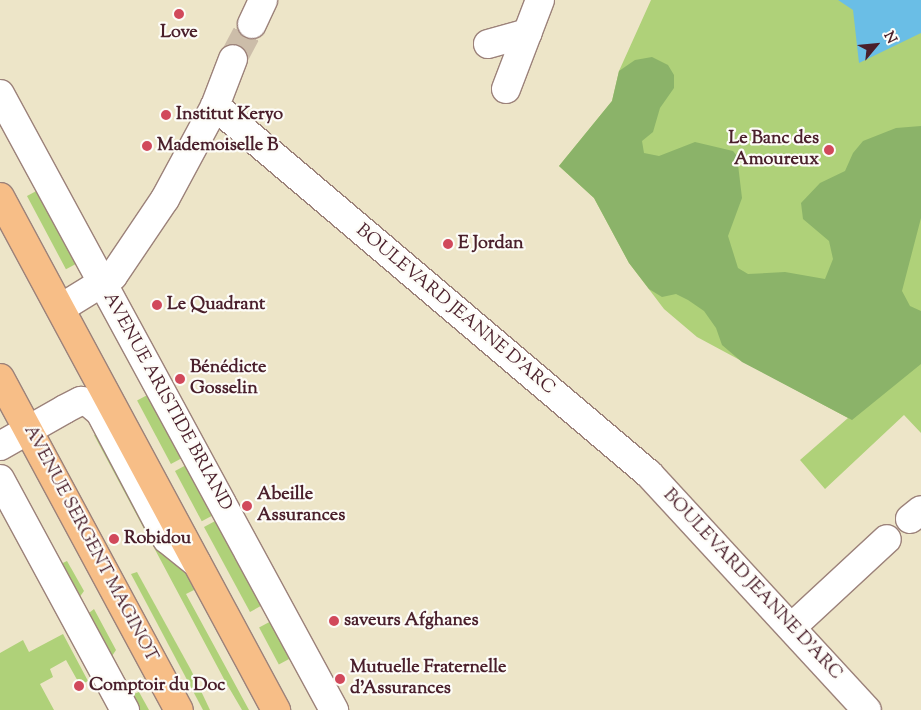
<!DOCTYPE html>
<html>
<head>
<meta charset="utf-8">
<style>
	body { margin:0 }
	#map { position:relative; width:921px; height:710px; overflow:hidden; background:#ede5c8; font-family:"Sorts Mill Goudy",serif }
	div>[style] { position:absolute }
	.green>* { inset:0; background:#afd179; transform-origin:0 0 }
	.forest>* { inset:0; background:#8bb369 }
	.water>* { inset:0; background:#6abee6 }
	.minor-tunnel>* { height:28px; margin-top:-14px; transform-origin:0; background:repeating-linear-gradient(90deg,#ccbda9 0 28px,transparent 0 42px) }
	.roads { filter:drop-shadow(1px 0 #9c827a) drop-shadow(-1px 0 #9c827a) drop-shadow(0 1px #9c827a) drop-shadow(0 -1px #9c827a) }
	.minor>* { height:28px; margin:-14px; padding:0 14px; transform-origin:14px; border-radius:14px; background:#fff }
	.major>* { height:28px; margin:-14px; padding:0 14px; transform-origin:14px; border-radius:14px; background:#f7be87 }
	.dots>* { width:14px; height:14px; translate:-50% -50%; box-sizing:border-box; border:2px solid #fdfcf7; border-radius:50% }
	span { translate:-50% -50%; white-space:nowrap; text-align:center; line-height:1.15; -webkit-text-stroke:4.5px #fdfcf7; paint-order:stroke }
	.poi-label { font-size:18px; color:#4a1f2b; font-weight:700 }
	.left { translate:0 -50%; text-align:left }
	.right { translate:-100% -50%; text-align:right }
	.street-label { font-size:18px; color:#4a1f2b }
	.north { position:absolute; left:851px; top:20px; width:50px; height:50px; -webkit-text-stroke:4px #fdfcf7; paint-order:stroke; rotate:62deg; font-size:14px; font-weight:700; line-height:20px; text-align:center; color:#4a1f2b }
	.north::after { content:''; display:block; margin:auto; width:18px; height:22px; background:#4a1f2b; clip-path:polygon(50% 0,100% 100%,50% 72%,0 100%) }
</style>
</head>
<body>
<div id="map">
	<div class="green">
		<i style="clip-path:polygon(651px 0,921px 0,921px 433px,904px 415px,825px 489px,800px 460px,848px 418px,697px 337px,664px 309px,629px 263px,594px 198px,559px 166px,612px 101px,619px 71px)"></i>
		<i style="left:42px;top:188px;width:83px;height:17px;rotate:62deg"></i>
		<i style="left:153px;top:392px;width:72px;height:18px;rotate:62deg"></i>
		<i style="clip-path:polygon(100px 433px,188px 570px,198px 588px,186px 594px,249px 710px,242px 710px,225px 681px,94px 435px)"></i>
		<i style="left:190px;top:463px;width:57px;height:17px;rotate:62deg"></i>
		<i style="clip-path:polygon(217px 520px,266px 603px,250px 612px,204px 527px)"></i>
		<i style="clip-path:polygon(67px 561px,84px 591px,73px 606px,52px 568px)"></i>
		<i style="clip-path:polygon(137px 572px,191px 670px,210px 710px,203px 710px,131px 574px)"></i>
		<i style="clip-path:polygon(94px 609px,116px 650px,112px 656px,123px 678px,80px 620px)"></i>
		<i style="left:275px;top:619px;width:42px;height:18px;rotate:62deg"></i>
		<i style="clip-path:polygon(63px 634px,88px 681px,80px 685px,66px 660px,50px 669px,53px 677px,40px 684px,54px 710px,0 710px,0 653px,23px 640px,29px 652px)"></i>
		<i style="clip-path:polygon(139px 692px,149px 710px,129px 710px,123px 698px)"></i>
	</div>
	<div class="forest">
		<i style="clip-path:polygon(652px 57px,668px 65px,674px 75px,674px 88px,660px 108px,653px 132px,642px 141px,644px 153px,659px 156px,695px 142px,733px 151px,737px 156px,742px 198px,728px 236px,738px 268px,748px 274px,785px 272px,825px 279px,833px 259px,829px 241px,803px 219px,801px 203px,820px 183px,845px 171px,853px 153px,863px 141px,896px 128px,921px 126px,921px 218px,902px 291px,910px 306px,921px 311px,921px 364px,852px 420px,742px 362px,722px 345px,716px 328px,704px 311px,688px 300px,676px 294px,662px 297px,649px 289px,629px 263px,594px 198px,559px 166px,612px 101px,619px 71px,635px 60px)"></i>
	</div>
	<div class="water">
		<i style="clip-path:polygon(838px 0,921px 0,921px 33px,859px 63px,853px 10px)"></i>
	</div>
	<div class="minor-tunnel">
		<i style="left:233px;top:59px;width:40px;rotate:-62deg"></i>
	</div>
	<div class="roads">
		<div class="minor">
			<i style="left:252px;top:24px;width:26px;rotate:-65deg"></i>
			<i style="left:488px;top:44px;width:41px;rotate:-15.4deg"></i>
			<i style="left:506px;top:89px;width:95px;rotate:-69.1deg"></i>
			<i style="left:0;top:94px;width:701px;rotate:61.53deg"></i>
			<i style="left:215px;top:106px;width:50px;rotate:-69deg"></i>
			<i style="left:61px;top:308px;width:61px;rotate:-31.6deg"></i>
			<i style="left:113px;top:276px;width:93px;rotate:-56deg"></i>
			<i style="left:165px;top:199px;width:106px;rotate:-61.7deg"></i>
			<i style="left:215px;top:106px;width:569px;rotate:40.3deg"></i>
			<i style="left:649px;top:474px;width:321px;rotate:47.3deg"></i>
			<i style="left:0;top:446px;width:75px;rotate:-29.6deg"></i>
			<i style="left:65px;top:409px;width:18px;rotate:-27deg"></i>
			<i style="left:81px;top:401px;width:7px;rotate:8deg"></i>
			<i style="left:88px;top:402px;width:16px;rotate:40deg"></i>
			<i style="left:100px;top:412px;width:144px;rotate:62.2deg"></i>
			<i style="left:167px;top:539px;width:38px;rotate:39deg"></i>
			<i style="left:0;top:479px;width:263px;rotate:61.6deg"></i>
			<i style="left:910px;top:519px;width:14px;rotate:-39deg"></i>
			<i style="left:792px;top:627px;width:129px;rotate:-42.8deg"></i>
		</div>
		<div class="major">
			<i style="left:0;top:197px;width:583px;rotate:61.72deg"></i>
			<i style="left:0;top:378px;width:377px;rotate:61.7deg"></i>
		</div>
	</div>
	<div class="dots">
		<i style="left:179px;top:14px;background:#d1495b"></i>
		<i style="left:166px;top:115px;background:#d1495b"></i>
		<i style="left:147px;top:146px;background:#d1495b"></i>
		<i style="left:829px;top:150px;background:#d1495b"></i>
		<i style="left:448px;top:244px;background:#d1495b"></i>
		<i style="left:157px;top:305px;background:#d1495b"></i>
		<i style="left:180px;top:379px;background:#d1495b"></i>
		<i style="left:247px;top:506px;background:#d1495b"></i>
		<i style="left:114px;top:539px;background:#d1495b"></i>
		<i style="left:334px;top:621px;background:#d1495b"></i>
		<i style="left:340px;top:679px;background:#d1495b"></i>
		<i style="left:79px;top:686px;background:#d1495b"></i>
	</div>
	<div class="poi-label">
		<span style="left:179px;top:33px">Love</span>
		<span class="left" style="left:176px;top:115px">Institut Keryo</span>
		<span class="right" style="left:819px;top:150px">Le Banc des<br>Amoureux</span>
		<span class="left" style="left:157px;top:146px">Mademoiselle B</span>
		<span class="left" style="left:458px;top:244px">E Jordan</span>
		<span class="left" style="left:167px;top:305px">Le Quadrant</span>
		<span class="left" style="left:190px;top:379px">Bénédicte<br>Gosselin</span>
		<span class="left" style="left:257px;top:506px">Abeille<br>Assurances</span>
		<span class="left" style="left:124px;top:539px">Robidou</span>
		<span class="left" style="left:344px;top:621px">saveurs Afghanes</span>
		<span class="left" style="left:350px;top:679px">Mutuelle Fraternelle<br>d'Assurances</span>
		<span class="left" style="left:89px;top:686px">Comptoir du Doc</span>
	</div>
	<div class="street-label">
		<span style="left:455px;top:310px;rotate:40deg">BOULEVARD JEANNE D'ARC</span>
		<span style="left:167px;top:402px;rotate:61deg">AVENUE ARISTIDE BRIAND</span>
		<span style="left:90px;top:544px;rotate:62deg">AVENUE SERGENT MAGINOT</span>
		<span style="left:752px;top:585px;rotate:47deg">BOULEVARD JEANNE D'ARC</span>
	</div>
	<div class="north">N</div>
</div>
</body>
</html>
